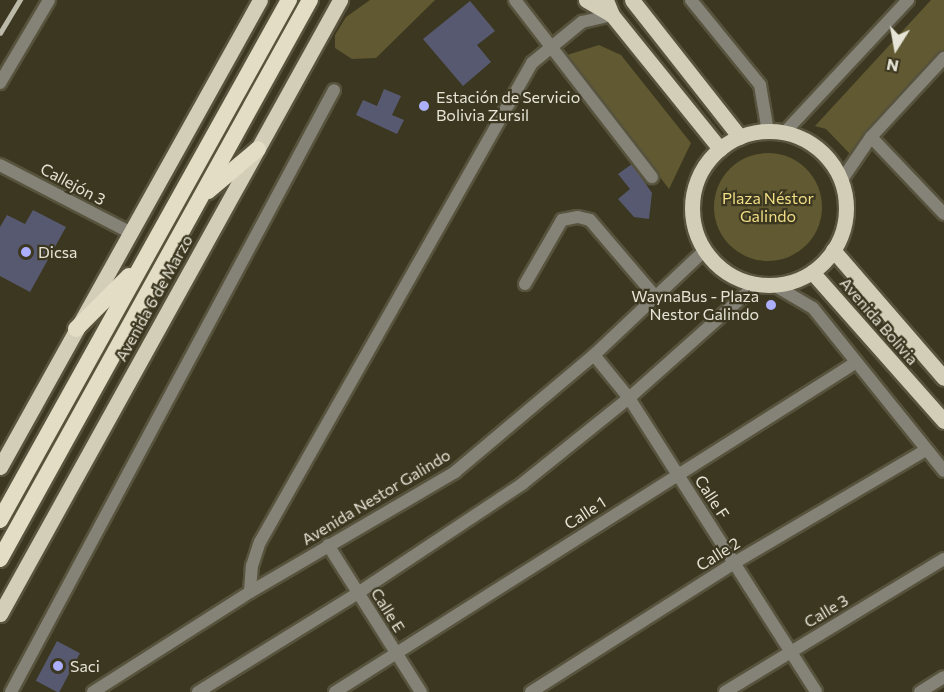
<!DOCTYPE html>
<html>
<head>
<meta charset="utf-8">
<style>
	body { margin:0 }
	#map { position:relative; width:944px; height:692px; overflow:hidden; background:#3c3720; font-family:Commissioner,sans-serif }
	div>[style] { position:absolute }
	.green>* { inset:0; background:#615931 }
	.round { border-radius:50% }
	.building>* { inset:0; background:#575970; transform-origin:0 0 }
	.roads { filter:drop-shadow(2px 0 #57533d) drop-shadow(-2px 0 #57533d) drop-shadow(0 2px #57533d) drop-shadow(0 -2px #57533d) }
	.minor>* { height:12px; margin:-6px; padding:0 6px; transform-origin:6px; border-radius:6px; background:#858378 }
	.tertiary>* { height:12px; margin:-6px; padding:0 6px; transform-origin:6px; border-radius:6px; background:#858378 }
	.primary>* { height:15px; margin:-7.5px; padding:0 7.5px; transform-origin:7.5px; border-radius:7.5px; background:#d3ceb7 }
	.primary>.ring { margin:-7.5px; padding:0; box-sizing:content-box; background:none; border:15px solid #d3ceb7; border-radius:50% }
	.trunk>* { height:16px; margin:-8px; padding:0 8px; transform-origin:8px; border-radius:8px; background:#e2ddc4 }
	.rail>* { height:4.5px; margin:-2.25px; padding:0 2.25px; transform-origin:2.25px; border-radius:2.25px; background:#bbb9a8 }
	.dots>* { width:16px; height:16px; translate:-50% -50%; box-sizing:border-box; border:3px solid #3c3720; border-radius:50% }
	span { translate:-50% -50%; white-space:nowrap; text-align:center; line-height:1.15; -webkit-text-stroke:4.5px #3c3720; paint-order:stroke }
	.poi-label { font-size:16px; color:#e6e4d6 }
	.left { translate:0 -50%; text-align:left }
	.right { translate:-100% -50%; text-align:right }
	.street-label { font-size:16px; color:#e6e4d6 }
	.park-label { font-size:16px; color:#f1de85 }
	.north { position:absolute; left:866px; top:18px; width:60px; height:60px; -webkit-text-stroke:4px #3c3720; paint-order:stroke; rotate:191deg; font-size:16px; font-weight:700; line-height:24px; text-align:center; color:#e6e4d6 }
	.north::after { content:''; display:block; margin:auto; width:21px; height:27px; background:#e6e4d6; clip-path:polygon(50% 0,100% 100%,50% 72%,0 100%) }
</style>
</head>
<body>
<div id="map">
	<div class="green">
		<i style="clip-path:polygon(370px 0,435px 0,376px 58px,352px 59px,335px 48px,335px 35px,346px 17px)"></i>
		<i style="clip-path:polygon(931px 0,944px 0,944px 53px,851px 155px,826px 129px,815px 126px)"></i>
		<i style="clip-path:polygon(599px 45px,621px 55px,691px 143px,669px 189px,567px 55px)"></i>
		<i class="round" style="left:714px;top:153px;width:108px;height:108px"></i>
	</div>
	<div class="building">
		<i style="clip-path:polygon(470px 1px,495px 31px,477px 45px,491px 62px,463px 86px,423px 39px)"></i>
		<i style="clip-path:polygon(384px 89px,401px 96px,392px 115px,404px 120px,397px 134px,356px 115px,363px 100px,377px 106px)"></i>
		<i style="clip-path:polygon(632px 164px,652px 193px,649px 219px,634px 217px,618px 199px,630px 189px,618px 174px)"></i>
		<i style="clip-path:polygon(33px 210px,66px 227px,30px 292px,0 276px,0 227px,7px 215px,25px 224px)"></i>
		<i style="left:57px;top:641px;width:26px;height:45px;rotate:28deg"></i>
	</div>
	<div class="roads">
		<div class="minor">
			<i style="left:515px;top:0;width:224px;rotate:52.3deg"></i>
			<i style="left:691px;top:0;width:109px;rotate:50.9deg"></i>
			<i style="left:760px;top:85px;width:48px;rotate:80.3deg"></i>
			<i style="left:0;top:83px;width:96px;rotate:-59.4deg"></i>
			<i style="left:871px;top:137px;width:106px;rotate:46.5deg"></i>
			<i style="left:0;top:165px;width:148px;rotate:27.4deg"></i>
			<i style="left:525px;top:284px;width:74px;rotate:-60deg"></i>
			<i style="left:562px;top:220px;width:16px;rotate:-11deg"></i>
			<i style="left:578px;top:217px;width:12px;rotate:14deg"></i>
			<i style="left:590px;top:220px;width:100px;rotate:49.5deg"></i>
			<i style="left:774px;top:285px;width:45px;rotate:30.5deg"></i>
			<i style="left:813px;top:308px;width:209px;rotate:51.2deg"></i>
			<i style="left:594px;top:355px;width:55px;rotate:50.9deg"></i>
			<i style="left:629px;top:398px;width:348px;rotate:57.5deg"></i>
			<i style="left:328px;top:545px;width:174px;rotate:57.7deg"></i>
			<i style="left:250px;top:592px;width:26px;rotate:-86deg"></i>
			<i style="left:252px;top:566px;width:25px;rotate:-72deg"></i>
			<i style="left:260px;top:542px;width:551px;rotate:-60.41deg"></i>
			<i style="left:532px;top:63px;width:65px;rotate:-39.4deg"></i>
			<i style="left:582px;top:22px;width:31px;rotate:-13deg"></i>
			<i style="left:11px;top:692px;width:683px;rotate:-61.78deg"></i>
			<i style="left:93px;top:692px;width:186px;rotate:-32.5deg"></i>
			<i style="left:250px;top:592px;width:238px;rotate:-30.3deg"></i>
			<i style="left:455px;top:472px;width:182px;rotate:-40.1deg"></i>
			<i style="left:594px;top:355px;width:151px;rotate:-43.4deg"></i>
			<i style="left:198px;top:692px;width:188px;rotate:-31.7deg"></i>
			<i style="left:358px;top:593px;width:197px;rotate:-33.6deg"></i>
			<i style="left:522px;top:484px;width:137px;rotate:-38.8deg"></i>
			<i style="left:629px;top:398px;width:171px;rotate:-41.7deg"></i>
			<i style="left:335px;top:692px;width:615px;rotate:-32.32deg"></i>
			<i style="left:531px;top:692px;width:241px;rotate:-32.4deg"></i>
			<i style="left:734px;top:563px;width:223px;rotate:-30.5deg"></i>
			<i style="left:725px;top:692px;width:256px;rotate:-31.3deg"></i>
			<i style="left:920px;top:692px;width:28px;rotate:-32deg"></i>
		</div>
		<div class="tertiary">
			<i style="left:784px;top:133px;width:182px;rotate:-47deg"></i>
			<i style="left:841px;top:181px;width:53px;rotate:-55.7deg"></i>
			<i style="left:871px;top:137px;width:108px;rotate:-47.3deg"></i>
		</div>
		<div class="primary">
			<i style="left:586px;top:0;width:30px;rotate:30deg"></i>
			<i style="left:606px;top:0;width:16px;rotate:68deg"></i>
			<i style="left:612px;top:15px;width:172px;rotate:51.1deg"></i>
			<i style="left:632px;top:0;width:174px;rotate:51.8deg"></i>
			<i class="ring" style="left:692px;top:131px;width:139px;height:139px"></i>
			<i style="left:833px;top:250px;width:169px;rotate:49.1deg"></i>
			<i style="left:812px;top:272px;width:199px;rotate:48.5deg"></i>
			<i style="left:0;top:467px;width:534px;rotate:-60.89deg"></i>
			<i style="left:0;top:614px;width:702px;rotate:-61.02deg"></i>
		</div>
		<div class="trunk">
			<i style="left:208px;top:191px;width:65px;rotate:-40deg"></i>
			<i style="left:76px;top:329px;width:75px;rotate:-45deg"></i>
			<i style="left:0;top:520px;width:595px;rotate:-60.94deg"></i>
			<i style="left:0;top:559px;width:639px;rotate:-60.99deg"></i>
		</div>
	</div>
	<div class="rail">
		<i style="left:0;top:33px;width:39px;rotate:-59deg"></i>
	</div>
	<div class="dots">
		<i style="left:424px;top:106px;background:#acaffb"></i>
		<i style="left:26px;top:252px;background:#acaffb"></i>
		<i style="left:771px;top:305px;background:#acaffb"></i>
		<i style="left:58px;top:666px;background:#acaffb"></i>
	</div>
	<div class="poi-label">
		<span class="left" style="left:436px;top:106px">Estación de Servicio<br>Bolivia Zursil</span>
		<span class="left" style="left:38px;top:252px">Dicsa</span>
		<span class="right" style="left:759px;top:305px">WaynaBus - Plaza<br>Nestor Galindo</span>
		<span class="left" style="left:70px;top:666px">Saci</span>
	</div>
	<div class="street-label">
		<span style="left:73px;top:184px;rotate:28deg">Callejón 3</span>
		<span style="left:154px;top:298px;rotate:-61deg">Avenida 6 de Marzo</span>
		<span style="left:879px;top:321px;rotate:49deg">Avenida Bolivia</span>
		<span style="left:376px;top:497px;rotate:-31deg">Avenida Nestor Galindo</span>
		<span style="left:712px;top:497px;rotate:57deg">Calle F</span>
		<span style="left:585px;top:513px;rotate:-33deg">Calle 1</span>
		<span style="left:718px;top:554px;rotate:-32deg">Calle 2</span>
		<span style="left:388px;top:610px;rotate:58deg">Calle E</span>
		<span style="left:826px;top:611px;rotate:-31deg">Calle 3</span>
	</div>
	<div class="park-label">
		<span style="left:768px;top:207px">Plaza Néstor<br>Galindo</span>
	</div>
	<div class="north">N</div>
</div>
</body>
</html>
